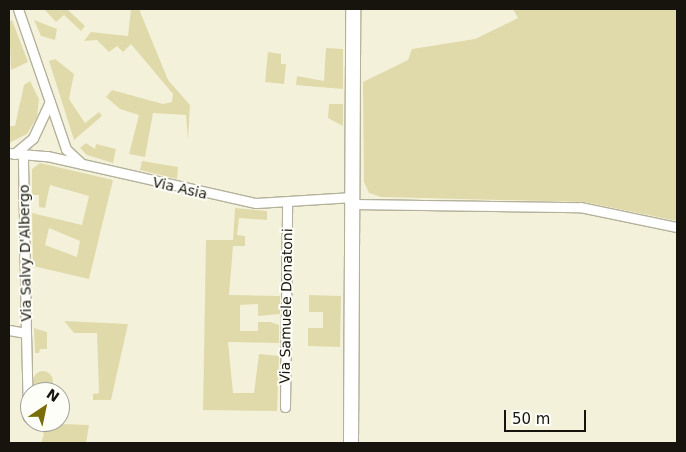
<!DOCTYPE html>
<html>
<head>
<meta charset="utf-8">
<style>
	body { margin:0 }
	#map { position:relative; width:686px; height:452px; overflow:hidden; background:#f4f1da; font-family:"DejaVu Sans",sans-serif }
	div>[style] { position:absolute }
	.green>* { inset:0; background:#e0daaa }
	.round { border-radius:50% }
	.roads { filter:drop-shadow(1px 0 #b4b19b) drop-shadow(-1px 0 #b4b19b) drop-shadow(0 1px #b4b19b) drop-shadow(0 -1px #b4b19b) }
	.street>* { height:9px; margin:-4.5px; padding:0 4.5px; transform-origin:4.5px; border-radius:4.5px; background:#fff }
	.secondary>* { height:14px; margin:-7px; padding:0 7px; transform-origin:7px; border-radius:7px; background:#fff }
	span { translate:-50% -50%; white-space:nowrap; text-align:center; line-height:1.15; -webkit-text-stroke:4px #fefef9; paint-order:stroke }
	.street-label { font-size:14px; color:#16140c }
	.frame { position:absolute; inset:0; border:10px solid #16140c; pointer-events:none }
	.north { position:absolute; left:20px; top:382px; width:50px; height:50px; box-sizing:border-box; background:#fefef9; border:1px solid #a1a09a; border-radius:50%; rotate:34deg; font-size:14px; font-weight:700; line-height:20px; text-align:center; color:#16140c }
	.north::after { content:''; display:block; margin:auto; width:18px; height:22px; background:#796d08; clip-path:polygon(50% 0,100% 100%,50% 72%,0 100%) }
	.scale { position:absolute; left:504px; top:410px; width:82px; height:22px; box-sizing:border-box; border:2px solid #16140c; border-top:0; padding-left:6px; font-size:15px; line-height:18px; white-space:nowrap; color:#16140c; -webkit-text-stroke:4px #fefef9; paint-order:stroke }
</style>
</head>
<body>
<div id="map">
	<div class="green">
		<i style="clip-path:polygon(44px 9px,67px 9px,85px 26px,81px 31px,64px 15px,56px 22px)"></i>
		<i style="clip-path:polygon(131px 9px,139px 9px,168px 80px,190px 105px,188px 140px,186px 115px,153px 113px,145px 157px,129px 154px,139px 115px,120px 109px,106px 97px,112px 90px,163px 104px,172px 102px,173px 94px,131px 44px,123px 52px,117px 46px,109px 52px,97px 40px,84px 41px,91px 32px,128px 36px)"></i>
		<i style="clip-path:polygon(513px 9px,677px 9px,677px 221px,585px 202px,381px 197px,369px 193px,364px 182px,363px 82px,408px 60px,412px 49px,475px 39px,518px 18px)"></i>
		<i style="clip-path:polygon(12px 20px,28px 62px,11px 70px,9px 22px)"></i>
		<i style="clip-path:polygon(34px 20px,57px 29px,55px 40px,41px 36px)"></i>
		<i style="clip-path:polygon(326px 48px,343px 49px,343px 89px,296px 85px,297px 76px,324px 81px)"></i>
		<i style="clip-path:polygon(268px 52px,281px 54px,281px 64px,286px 64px,284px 84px,265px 82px)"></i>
		<i style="clip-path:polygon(55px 59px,74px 74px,69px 99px,85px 123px,99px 112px,102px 116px,74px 140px,49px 61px)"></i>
		<i style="clip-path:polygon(30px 81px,39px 99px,37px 117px,27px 134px,9px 143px,9px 126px,15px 126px,24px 85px)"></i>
		<i style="clip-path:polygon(329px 104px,343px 104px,343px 126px,328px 118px)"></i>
		<i style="clip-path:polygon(86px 143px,95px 149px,96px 144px,116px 149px,113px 163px,87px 155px,80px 148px)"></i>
		<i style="clip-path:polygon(142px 161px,178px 167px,177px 179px,140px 170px)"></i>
		<i style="clip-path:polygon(evenodd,40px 163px,113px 180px,89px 279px,33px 266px,32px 213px,82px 225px,89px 196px,50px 185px,45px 208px,39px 207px,39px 195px,32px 195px,32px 169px,40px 163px,49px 228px,80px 241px,77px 257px,45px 245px,49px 228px)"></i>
		<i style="clip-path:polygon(235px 208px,267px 211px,267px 220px,239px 218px,237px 235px,245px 236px,245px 246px,233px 246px,229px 295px,280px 296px,280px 314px,258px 316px,258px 304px,240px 305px,240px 331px,258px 331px,258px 322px,270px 322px,279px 325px,279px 343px,228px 342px,233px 393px,254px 393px,259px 354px,279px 356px,277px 411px,203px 410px,206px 240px,233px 240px)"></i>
		<i style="clip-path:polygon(309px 295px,341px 296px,340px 347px,308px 346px,308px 328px,323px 328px,323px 312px,309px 312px)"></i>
		<i style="clip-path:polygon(64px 321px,128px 324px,111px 400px,93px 400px,93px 394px,99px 393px,97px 333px,74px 333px)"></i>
		<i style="clip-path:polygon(34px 328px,47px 332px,47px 349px,40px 349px,39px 353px,35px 353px)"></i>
		<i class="round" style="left:33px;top:371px;width:20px;height:20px"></i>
		<i style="clip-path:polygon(36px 423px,89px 425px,86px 443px,41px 443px,44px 434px)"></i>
	</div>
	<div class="roads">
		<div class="street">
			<i style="left:18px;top:9px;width:98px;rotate:71deg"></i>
			<i style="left:9px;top:153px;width:38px;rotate:5deg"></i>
			<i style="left:47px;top:156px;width:214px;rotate:12.7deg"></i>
			<i style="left:256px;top:203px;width:97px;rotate:-3.5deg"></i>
			<i style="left:14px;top:154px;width:25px;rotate:-40deg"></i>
			<i style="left:33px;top:138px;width:40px;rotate:-65deg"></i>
			<i style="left:50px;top:102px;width:50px;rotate:71.2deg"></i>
			<i style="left:66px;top:149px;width:22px;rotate:43deg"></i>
			<i style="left:353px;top:204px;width:227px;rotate:0.8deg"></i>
			<i style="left:580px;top:207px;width:99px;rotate:11.7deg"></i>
			<i style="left:9px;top:330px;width:17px;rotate:10deg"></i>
			<i style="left:26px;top:333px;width:178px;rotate:-91deg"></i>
			<i style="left:26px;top:333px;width:84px;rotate:88.6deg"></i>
			<i style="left:285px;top:407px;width:203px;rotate:-89.4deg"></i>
		</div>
		<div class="secondary">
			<i style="left:351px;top:443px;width:434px;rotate:-89.7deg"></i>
		</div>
	</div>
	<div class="street-label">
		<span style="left:180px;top:188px;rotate:13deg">Via Asia</span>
		<span style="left:25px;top:253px;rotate:-91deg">Via Salvy D'Albergo</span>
		<span style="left:286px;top:306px;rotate:-89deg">Via Samuele Donatoni</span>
	</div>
	<div class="frame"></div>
	<div class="north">N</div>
	<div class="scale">50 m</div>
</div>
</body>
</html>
